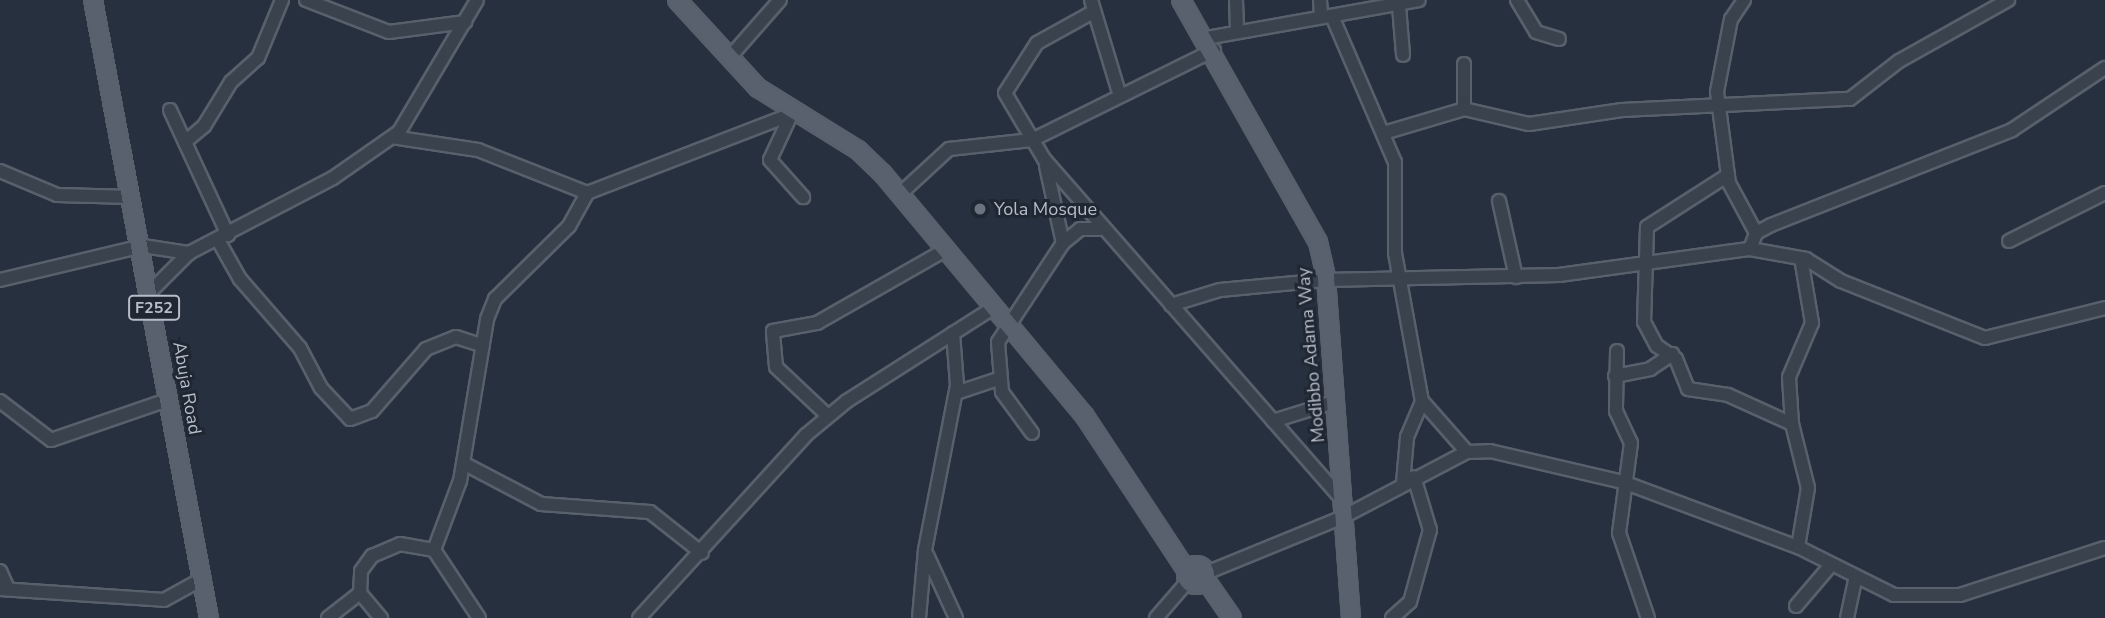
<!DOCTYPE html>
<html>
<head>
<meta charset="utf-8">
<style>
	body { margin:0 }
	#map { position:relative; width:2105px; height:618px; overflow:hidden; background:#27303e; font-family:"Nunito Sans",sans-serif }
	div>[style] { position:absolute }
	.roads { filter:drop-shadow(2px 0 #58606c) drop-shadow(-2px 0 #58606c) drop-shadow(0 2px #58606c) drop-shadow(0 -2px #58606c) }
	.minor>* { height:12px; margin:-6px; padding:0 6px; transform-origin:6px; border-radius:6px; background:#3a424e }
	.major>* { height:16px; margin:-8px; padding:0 8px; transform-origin:8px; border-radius:8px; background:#59616e }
	.major>.ring { margin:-8px; padding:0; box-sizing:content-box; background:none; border:16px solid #59616e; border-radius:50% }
	.dots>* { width:19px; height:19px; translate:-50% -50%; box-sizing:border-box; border:4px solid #1f2733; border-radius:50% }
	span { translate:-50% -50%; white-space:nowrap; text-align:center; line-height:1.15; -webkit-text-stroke:6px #1f2733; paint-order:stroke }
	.shield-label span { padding:2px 5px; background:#1f2733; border:2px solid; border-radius:5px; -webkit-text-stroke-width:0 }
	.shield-label { font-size:16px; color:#b7bdc9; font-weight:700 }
	.poi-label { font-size:18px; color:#b7bdc9 }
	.left { translate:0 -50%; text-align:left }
	.street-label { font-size:18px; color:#b7bdc9 }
</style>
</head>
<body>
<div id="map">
	<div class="roads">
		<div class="minor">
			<i style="left:306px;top:0;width:89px;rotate:21.1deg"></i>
			<i style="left:389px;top:32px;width:77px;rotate:-7.5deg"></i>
			<i style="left:1091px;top:0;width:97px;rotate:73.2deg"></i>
			<i style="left:1236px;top:0;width:30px;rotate:88deg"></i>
			<i style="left:1320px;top:0;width:16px;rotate:86deg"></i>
			<i style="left:1517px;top:0;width:37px;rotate:59deg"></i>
			<i style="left:1536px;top:32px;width:24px;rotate:17deg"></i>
			<i style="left:1744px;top:0;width:23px;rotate:124deg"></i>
			<i style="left:1731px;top:19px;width:74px;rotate:100.9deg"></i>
			<i style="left:1717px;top:92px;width:92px;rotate:82.5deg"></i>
			<i style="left:1729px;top:183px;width:57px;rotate:61.6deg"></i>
			<i style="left:1399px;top:6px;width:49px;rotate:85.3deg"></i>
			<i style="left:1093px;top:12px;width:64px;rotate:151deg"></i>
			<i style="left:1037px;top:43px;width:59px;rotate:122.6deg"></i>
			<i style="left:1005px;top:93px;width:77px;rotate:59.4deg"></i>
			<i style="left:1044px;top:159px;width:454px;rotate:48.8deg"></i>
			<i style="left:1332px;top:16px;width:159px;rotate:66.7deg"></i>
			<i style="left:1395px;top:162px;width:91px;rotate:90deg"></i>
			<i style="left:1395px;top:253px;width:150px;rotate:79.7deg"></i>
			<i style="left:1422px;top:401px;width:68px;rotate:48.6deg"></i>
			<i style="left:1206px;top:38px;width:216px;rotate:-10.1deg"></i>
			<i style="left:729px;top:58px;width:77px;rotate:-48.7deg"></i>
			<i style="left:1464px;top:109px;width:45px;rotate:-90deg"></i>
			<i style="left:170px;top:110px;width:138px;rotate:65.1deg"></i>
			<i style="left:789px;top:119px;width:45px;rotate:114.9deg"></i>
			<i style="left:770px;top:160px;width:50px;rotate:48.3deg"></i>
			<i style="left:1387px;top:132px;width:80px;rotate:-16.6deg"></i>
			<i style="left:1464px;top:109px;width:67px;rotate:13deg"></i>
			<i style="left:1529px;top:124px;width:94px;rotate:-8.6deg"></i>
			<i style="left:1622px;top:110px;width:228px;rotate:-2.8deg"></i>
			<i style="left:1850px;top:99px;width:62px;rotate:-37.8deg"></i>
			<i style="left:1899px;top:61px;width:125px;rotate:-29.2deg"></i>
			<i style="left:392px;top:137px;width:87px;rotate:8.6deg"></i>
			<i style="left:478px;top:150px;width:117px;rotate:21.5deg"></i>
			<i style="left:587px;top:193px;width:227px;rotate:-21.1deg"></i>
			<i style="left:185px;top:142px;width:25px;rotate:-40deg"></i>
			<i style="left:204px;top:126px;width:52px;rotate:-58.5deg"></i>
			<i style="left:231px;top:82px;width:36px;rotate:-42deg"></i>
			<i style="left:258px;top:58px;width:63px;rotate:-67.5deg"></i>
			<i style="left:1046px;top:166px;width:79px;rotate:77.6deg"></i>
			<i style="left:0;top:171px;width:62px;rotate:22.8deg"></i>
			<i style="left:57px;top:195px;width:75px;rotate:1.5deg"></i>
			<i style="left:1728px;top:175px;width:96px;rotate:147.3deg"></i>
			<i style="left:1647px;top:227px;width:95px;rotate:91.8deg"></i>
			<i style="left:1644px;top:322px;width:27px;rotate:62deg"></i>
			<i style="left:1657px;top:346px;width:23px;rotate:34deg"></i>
			<i style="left:1676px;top:359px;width:32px;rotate:68deg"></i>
			<i style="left:1688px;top:389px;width:40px;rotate:8.5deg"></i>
			<i style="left:1728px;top:395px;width:70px;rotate:24.4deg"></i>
			<i style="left:900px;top:194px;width:67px;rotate:-42.6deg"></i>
			<i style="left:949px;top:149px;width:83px;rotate:-6.2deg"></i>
			<i style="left:1032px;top:140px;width:203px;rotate:-26.3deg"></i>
			<i style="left:1499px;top:201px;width:78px;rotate:77.4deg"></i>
			<i style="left:218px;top:240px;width:45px;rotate:60.6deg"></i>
			<i style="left:240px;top:279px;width:91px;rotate:49deg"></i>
			<i style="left:300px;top:348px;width:45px;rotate:62.3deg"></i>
			<i style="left:321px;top:388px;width:42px;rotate:46.9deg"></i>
			<i style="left:350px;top:419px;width:23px;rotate:-20deg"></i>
			<i style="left:372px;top:411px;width:82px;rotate:-48.9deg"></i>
			<i style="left:426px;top:349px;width:32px;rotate:-22deg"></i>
			<i style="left:456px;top:337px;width:28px;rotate:18deg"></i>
			<i style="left:2009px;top:241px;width:107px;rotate:-26.6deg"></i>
			<i style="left:1750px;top:249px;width:17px;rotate:-69deg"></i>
			<i style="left:1756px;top:233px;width:17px;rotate:-28deg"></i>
			<i style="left:1771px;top:225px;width:259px;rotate:-21.5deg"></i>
			<i style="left:2012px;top:130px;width:112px;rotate:-33.7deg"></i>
			<i style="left:0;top:280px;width:147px;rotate:-13.4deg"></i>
			<i style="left:143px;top:246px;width:47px;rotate:8.7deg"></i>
			<i style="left:151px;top:291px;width:54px;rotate:-45deg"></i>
			<i style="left:189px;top:253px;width:162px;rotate:-27.5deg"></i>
			<i style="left:333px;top:178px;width:80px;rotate:-34.9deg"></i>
			<i style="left:399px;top:132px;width:153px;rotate:-59.4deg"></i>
			<i style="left:1171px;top:305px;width:51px;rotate:-17deg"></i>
			<i style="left:1220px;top:290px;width:105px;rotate:-5.4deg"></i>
			<i style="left:1325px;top:280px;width:234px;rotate:-1.2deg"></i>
			<i style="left:1559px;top:275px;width:193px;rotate:-7.8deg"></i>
			<i style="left:1750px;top:249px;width:57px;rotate:10.1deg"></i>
			<i style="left:1806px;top:259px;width:41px;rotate:32.2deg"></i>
			<i style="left:1841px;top:281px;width:155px;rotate:21.6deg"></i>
			<i style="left:1985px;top:338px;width:124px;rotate:-14deg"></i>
			<i style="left:1617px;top:351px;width:60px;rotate:91deg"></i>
			<i style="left:1616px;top:411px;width:35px;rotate:65deg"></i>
			<i style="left:1631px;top:443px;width:91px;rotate:97.6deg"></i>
			<i style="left:1619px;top:533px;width:90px;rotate:71.2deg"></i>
			<i style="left:1615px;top:376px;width:36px;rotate:-11deg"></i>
			<i style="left:1650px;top:369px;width:27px;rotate:-34deg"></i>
			<i style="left:956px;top:393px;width:47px;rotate:-18.4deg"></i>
			<i style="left:0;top:401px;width:64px;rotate:37.4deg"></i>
			<i style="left:51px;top:440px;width:126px;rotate:-19deg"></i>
			<i style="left:828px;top:416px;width:71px;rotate:-136.7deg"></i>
			<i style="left:776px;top:367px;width:36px;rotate:-95deg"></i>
			<i style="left:773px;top:331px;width:45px;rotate:-10.3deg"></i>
			<i style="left:817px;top:323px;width:147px;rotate:-29.7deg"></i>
			<i style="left:1273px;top:421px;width:64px;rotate:-17.3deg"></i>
			<i style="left:1032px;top:433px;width:51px;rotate:-126.2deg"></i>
			<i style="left:1002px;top:392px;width:50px;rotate:-94.6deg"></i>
			<i style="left:998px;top:342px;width:118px;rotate:-56.7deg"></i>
			<i style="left:1063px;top:243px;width:22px;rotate:-39deg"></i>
			<i style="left:1080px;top:229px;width:24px"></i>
			<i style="left:463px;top:463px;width:88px;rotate:27.7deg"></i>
			<i style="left:541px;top:504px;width:109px;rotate:4.2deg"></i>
			<i style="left:650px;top:512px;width:66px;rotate:38.3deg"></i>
			<i style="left:1403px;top:483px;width:46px;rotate:-85deg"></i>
			<i style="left:1407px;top:437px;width:39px;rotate:-67deg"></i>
			<i style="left:1798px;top:547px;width:60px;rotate:-80.4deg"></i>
			<i style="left:1808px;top:488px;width:66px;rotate:-104deg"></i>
			<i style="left:1792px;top:424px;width:47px;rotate:-93.7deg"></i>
			<i style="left:1789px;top:377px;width:59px;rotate:-66.9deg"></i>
			<i style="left:1812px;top:323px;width:66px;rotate:-99.6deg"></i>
			<i style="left:927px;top:555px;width:69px;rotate:65.3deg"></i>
			<i style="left:0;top:571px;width:17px;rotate:66deg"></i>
			<i style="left:1206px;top:573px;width:148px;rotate:-22.2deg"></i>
			<i style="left:1343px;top:517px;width:140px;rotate:-27.7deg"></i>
			<i style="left:1467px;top:452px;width:23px;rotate:-2deg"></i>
			<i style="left:1490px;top:451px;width:137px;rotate:13.1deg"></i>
			<i style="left:1623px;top:482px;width:187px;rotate:20.4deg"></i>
			<i style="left:1798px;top:547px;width:107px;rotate:26.6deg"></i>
			<i style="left:1894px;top:595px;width:66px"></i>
			<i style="left:1960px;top:595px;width:152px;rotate:-18deg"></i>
			<i style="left:0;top:589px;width:164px;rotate:3.8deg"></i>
			<i style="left:164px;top:600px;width:43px;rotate:-28.9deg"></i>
			<i style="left:360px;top:593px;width:22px;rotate:-87deg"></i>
			<i style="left:361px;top:571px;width:19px;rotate:-54deg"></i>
			<i style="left:372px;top:556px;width:30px;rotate:-23deg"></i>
			<i style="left:400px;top:544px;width:35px;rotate:10deg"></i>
			<i style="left:1796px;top:606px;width:54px;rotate:-49.5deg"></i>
			<i style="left:328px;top:618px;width:41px;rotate:-38deg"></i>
			<i style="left:360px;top:593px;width:33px;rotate:50deg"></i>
			<i style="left:479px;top:618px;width:82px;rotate:-123.5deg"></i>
			<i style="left:434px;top:550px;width:74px;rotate:-69.4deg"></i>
			<i style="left:460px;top:481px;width:164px;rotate:-80.5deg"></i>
			<i style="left:487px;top:319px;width:22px;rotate:-68deg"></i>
			<i style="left:495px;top:299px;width:104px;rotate:-44.6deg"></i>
			<i style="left:569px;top:226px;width:38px;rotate:-61deg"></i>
			<i style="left:639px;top:618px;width:248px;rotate:-47.6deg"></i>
			<i style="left:806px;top:435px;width:53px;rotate:-39.7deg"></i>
			<i style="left:847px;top:401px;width:173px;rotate:-32.5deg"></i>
			<i style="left:919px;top:618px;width:68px;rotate:-85deg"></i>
			<i style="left:925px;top:550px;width:168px;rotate:-79deg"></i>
			<i style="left:957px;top:385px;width:52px;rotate:-94.4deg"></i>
			<i style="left:1156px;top:618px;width:49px;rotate:-49.1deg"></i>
			<i style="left:1392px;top:618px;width:24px;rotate:-42deg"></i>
			<i style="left:1410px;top:602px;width:75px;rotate:-74.5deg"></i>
			<i style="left:1430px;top:530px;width:55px;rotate:-106.8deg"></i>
			<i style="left:1847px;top:618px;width:40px;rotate:-78deg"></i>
		</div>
		<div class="major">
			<i style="left:93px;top:0;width:629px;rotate:79.37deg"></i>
			<i style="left:677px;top:0;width:120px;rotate:47.4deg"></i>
			<i style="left:758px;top:88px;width:118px;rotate:31.8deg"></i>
			<i style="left:858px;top:150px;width:35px;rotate:44deg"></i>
			<i style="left:883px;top:174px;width:314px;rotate:50.2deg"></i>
			<i style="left:1084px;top:415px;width:187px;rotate:56.6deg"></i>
			<i style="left:1181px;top:0;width:278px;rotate:60.5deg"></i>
			<i style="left:1318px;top:242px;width:37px;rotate:77deg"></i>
			<i style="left:1326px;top:278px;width:341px;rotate:85.8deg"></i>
			<i class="ring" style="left:1186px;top:565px;width:4px;height:4px"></i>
			<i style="left:1205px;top:579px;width:47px;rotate:55.3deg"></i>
		</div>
	</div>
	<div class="dots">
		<i style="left:980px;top:209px;background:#6b7280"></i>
	</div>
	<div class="shield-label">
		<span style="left:154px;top:308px">F252</span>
	</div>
	<div class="poi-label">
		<span class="left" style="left:994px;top:209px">Yola Mosque</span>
	</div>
	<div class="street-label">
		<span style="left:1311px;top:355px;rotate:-95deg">Modibbo Adama Way</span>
		<span style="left:187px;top:388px;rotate:80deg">Abuja Road</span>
	</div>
</div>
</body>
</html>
